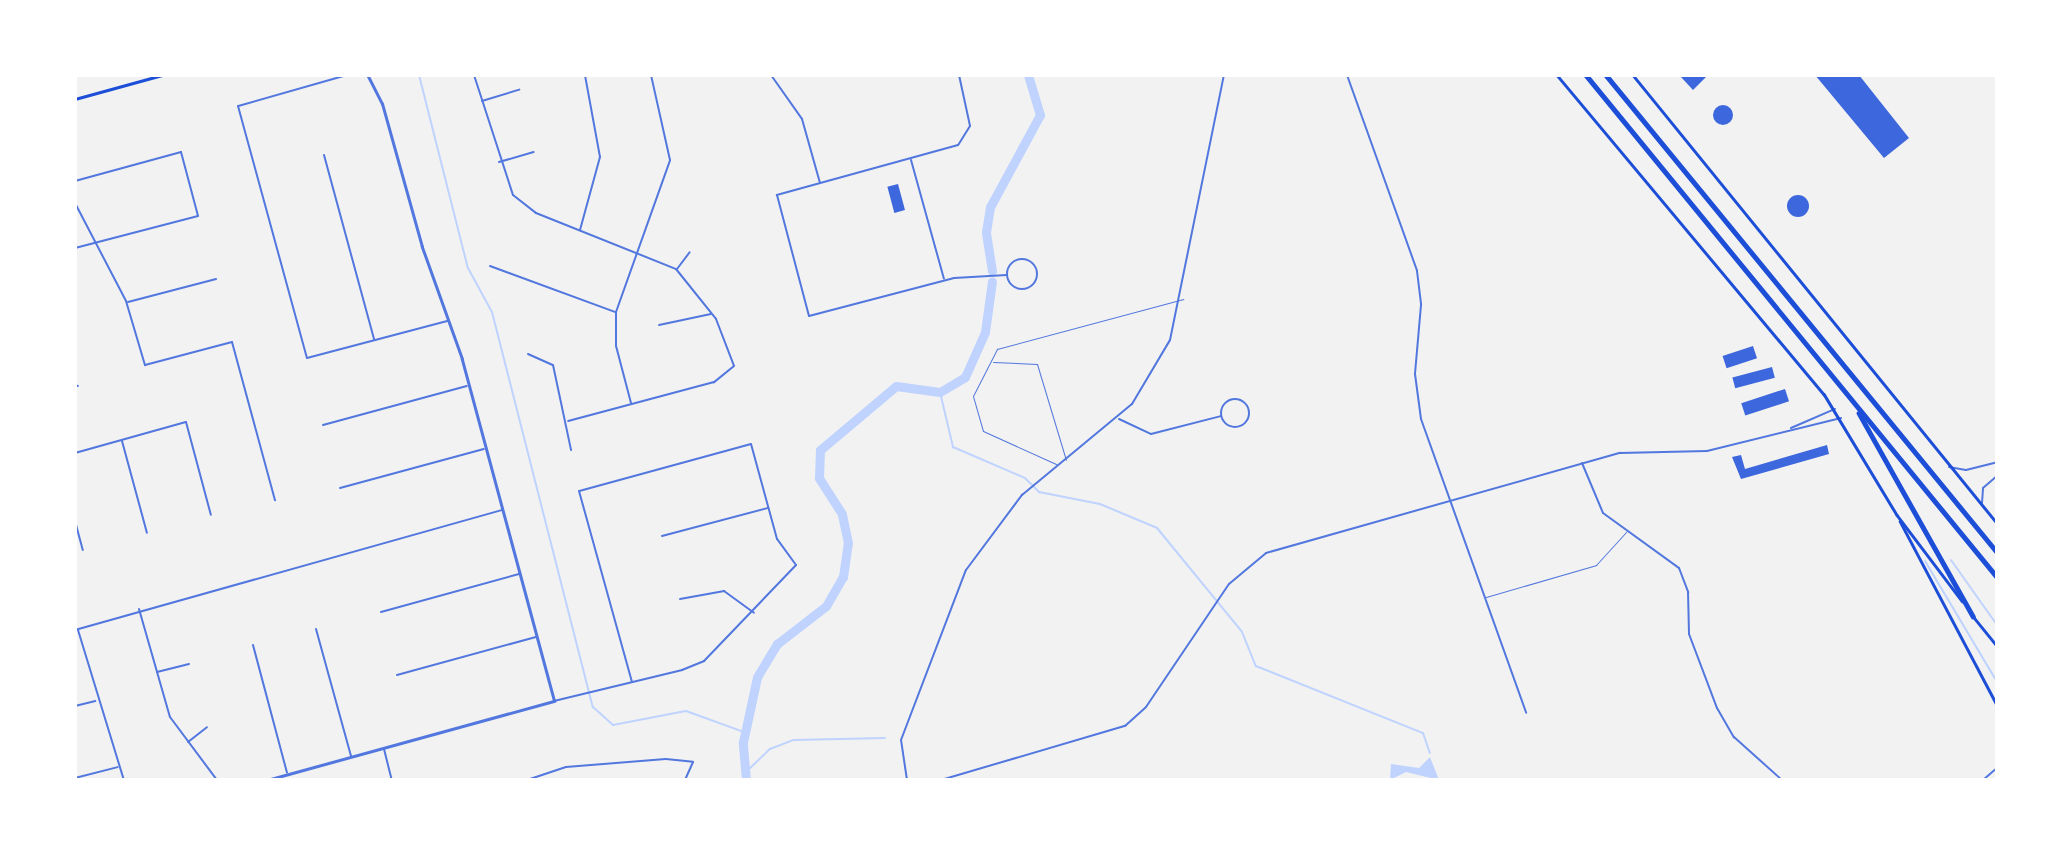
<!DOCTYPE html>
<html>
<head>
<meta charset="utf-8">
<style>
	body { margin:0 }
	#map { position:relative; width:2072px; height:855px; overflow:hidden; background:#f2f2f2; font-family:"Open Sans",sans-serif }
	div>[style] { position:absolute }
	.water>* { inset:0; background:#bfd3fe }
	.stream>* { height:2px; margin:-1px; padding:0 1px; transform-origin:1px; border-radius:1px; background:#bfd3fe }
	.river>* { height:9px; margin:-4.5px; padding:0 4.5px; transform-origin:4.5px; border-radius:4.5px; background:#bfd3fe }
	.building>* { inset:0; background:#3d67dc; transform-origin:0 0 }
	.round { border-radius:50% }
	.service>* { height:1px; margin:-0.5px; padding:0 0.5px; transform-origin:0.5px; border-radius:0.5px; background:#5277de }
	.minor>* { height:2px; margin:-1px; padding:0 1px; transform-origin:1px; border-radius:1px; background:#5277de }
	.minor>.ring { margin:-1px; padding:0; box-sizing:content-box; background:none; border:2px solid #5277de; border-radius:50% }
	.tertiary>* { height:2.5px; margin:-1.25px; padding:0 1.25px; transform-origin:1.25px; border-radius:1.25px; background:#5277de }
	.secondary>* { height:2.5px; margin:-1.25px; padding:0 1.25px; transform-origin:1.25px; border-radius:1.25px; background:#1d4ed8 }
	.motorway>* { height:4.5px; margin:-2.25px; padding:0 2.25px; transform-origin:2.25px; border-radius:2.25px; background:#1d4ed8 }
	span { translate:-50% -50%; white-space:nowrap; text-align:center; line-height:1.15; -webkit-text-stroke:5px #fff; paint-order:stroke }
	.frame { position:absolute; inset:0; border:77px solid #fff; pointer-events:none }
</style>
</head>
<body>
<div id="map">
	<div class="water">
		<i style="clip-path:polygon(1430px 757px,1439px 780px,1406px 772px,1390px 780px,1391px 764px,1419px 768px)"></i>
	</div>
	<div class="stream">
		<i style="left:419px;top:75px;width:199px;rotate:75.8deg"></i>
		<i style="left:468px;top:268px;width:50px;rotate:61.4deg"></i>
		<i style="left:492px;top:312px;width:408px;rotate:75.7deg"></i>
		<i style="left:593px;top:707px;width:27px;rotate:42deg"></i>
		<i style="left:613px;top:725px;width:74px;rotate:-10.9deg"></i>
		<i style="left:686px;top:711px;width:62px;rotate:19.9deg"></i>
		<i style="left:940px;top:392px;width:57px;rotate:76.7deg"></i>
		<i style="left:953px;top:447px;width:78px;rotate:23.3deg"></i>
		<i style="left:1025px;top:478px;width:20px;rotate:45deg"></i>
		<i style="left:1039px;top:492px;width:62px;rotate:11.1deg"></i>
		<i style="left:1100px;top:504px;width:62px;rotate:22.8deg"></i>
		<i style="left:1157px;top:528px;width:134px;rotate:50.7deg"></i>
		<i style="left:1242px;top:632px;width:37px;rotate:68deg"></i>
		<i style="left:1256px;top:666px;width:180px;rotate:21.9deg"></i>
		<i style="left:1423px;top:733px;width:21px;rotate:71deg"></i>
		<i style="left:1951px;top:560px;width:80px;rotate:54.7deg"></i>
		<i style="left:1925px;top:561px;width:141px;rotate:59.2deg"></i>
		<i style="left:746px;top:772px;width:33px;rotate:-44deg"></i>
		<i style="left:770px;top:749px;width:26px;rotate:-21deg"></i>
		<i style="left:794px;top:740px;width:91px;rotate:-1.3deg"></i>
	</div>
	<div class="river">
		<i style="left:992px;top:271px;width:39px;rotate:-99deg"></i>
		<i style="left:986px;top:232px;width:25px;rotate:-81deg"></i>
		<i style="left:990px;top:207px;width:105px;rotate:-61.5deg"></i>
		<i style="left:1040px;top:115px;width:42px;rotate:-106.7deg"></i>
		<i style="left:746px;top:780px;width:38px;rotate:-95deg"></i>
		<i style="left:743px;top:742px;width:66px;rotate:-77.8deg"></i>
		<i style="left:757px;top:677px;width:39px;rotate:-59deg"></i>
		<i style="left:777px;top:644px;width:62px;rotate:-37.8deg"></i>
		<i style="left:826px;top:606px;width:34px;rotate:-60deg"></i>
		<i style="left:843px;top:577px;width:34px;rotate:-82deg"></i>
		<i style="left:848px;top:543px;width:30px;rotate:-102deg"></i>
		<i style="left:842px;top:514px;width:43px;rotate:-122.6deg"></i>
		<i style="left:819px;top:478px;width:28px;rotate:-88deg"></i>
		<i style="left:820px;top:450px;width:99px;rotate:-40.1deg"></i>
		<i style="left:896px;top:386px;width:44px;rotate:7.8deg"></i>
		<i style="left:940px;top:392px;width:29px;rotate:-31deg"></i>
		<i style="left:965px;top:377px;width:49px;rotate:-66deg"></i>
		<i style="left:985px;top:332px;width:51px;rotate:-82.2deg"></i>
	</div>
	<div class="building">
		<i style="clip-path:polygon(1708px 75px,1693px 90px,1681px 77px,1684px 75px)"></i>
		<i style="clip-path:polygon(1815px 75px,1859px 75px,1909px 138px,1884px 158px)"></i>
		<i class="round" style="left:1713px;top:105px;width:20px;height:20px"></i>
		<i style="left:898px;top:184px;width:27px;height:11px;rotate:75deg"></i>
		<i class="round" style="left:1787px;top:195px;width:22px;height:22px"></i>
		<i style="left:1753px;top:346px;width:13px;height:32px;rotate:72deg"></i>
		<i style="left:1772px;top:367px;width:11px;height:41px;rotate:75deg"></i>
		<i style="left:1785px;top:389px;width:13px;height:46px;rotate:72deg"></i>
		<i style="clip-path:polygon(1827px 445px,1829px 454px,1741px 479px,1732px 457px,1741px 455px,1745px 469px)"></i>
	</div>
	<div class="service">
		<i style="left:993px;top:362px;width:44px;rotate:2.6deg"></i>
		<i style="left:1037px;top:364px;width:100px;rotate:73.2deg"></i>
		<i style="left:1056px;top:464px;width:80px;rotate:-155.7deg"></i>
		<i style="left:983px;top:431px;width:36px;rotate:-106deg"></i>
		<i style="left:973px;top:396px;width:53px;rotate:-62.9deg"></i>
		<i style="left:997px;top:349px;width:193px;rotate:-15deg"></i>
		<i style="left:1486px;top:597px;width:115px;rotate:-16.2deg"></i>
		<i style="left:1596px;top:565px;width:45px;rotate:-47.7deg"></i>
	</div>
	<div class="minor">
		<i style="left:347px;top:75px;width:113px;rotate:164.1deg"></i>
		<i style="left:238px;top:106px;width:261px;rotate:74.7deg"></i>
		<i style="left:307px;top:358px;width:145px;rotate:-14.8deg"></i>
		<i style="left:474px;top:75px;width:126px;rotate:72deg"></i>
		<i style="left:513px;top:195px;width:29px;rotate:38deg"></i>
		<i style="left:536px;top:213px;width:151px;rotate:21.8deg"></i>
		<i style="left:676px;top:269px;width:64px;rotate:51.3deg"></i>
		<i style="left:716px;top:319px;width:50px;rotate:69deg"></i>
		<i style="left:734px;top:366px;width:26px;rotate:141deg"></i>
		<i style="left:714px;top:382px;width:151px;rotate:165deg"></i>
		<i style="left:771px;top:75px;width:54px;rotate:54.8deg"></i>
		<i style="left:802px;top:119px;width:66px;rotate:74.3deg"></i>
		<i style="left:959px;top:75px;width:52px;rotate:77.8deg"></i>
		<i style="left:970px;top:126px;width:22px;rotate:122deg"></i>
		<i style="left:958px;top:145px;width:188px;rotate:164.6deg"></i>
		<i style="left:777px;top:195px;width:125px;rotate:75.2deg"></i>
		<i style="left:809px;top:316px;width:150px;rotate:-14.7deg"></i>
		<i style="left:954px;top:278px;width:53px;rotate:-3.2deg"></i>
		<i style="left:1347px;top:75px;width:208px;rotate:70.3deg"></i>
		<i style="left:1417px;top:271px;width:34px;rotate:83deg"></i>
		<i style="left:1421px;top:305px;width:69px;rotate:95deg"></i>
		<i style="left:1415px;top:374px;width:45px;rotate:82.4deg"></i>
		<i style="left:1421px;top:419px;width:312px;rotate:70.3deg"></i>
		<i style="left:482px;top:101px;width:39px;rotate:-17deg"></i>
		<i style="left:324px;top:155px;width:191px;rotate:74.8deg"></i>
		<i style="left:911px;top:160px;width:123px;rotate:74.5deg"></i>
		<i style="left:499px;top:162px;width:36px;rotate:-16deg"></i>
		<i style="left:75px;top:181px;width:110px;rotate:-15.3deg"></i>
		<i style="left:181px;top:152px;width:66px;rotate:75.1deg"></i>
		<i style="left:198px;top:216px;width:127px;rotate:165.4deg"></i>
		<i style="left:75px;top:203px;width:110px;rotate:62.5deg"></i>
		<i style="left:126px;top:301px;width:67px;rotate:73.5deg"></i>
		<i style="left:145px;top:365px;width:90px;rotate:-14.8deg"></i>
		<i style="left:232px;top:342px;width:164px;rotate:74.8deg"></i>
		<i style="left:580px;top:230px;width:76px;rotate:-74.7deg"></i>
		<i style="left:600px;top:157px;width:83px;rotate:-100.4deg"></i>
		<i class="ring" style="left:1007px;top:259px;width:28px;height:28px"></i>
		<i style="left:490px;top:266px;width:133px;rotate:20.2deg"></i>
		<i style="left:677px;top:269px;width:21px;rotate:-53deg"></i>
		<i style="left:128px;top:302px;width:91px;rotate:-14.6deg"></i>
		<i style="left:659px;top:325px;width:53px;rotate:-11.9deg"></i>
		<i style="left:528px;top:354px;width:27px;rotate:24deg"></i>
		<i style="left:553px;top:365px;width:87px;rotate:78deg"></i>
		<i style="left:75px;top:385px;width:3px;rotate:18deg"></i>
		<i class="ring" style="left:1221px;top:399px;width:26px;height:26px"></i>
		<i style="left:631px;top:403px;width:59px;rotate:-104.7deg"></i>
		<i style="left:616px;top:346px;width:34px;rotate:-90deg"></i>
		<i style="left:616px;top:312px;width:161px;rotate:-70.4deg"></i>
		<i style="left:670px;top:160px;width:87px;rotate:-102.6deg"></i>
		<i style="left:1119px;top:419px;width:35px;rotate:25deg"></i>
		<i style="left:1151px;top:434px;width:72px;rotate:-14.4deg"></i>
		<i style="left:323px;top:425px;width:149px;rotate:-15.2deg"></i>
		<i style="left:1791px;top:428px;width:48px;rotate:-23.4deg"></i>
		<i style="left:122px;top:441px;width:95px;rotate:74.8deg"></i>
		<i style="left:75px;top:453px;width:115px;rotate:-15.6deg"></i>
		<i style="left:186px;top:422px;width:96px;rotate:75deg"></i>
		<i style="left:1582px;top:463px;width:54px;rotate:67.2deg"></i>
		<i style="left:1603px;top:513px;width:94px;rotate:35.9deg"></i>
		<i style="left:1679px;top:568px;width:26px;rotate:69deg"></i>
		<i style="left:1688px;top:592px;width:42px;rotate:88.6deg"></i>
		<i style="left:1689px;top:634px;width:79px;rotate:69.3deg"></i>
		<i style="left:1717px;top:708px;width:34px;rotate:60deg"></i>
		<i style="left:1734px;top:737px;width:64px;rotate:41.9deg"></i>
		<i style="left:1949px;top:467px;width:17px;rotate:10deg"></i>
		<i style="left:1966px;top:470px;width:32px;rotate:-14deg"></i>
		<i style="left:340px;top:488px;width:149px;rotate:-15.2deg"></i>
		<i style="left:1982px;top:503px;width:15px;rotate:-86deg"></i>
		<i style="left:1983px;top:488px;width:18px;rotate:-41deg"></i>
		<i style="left:75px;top:521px;width:30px;rotate:75deg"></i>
		<i style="left:662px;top:536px;width:110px;rotate:-14.8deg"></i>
		<i style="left:680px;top:599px;width:45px;rotate:-10.3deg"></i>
		<i style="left:724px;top:591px;width:37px;rotate:36deg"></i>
		<i style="left:139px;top:609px;width:112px;rotate:74deg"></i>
		<i style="left:170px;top:717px;width:79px;rotate:53.3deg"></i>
		<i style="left:381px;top:612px;width:143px;rotate:-15.4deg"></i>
		<i style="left:316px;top:629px;width:132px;rotate:74.6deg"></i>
		<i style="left:75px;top:630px;width:444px;rotate:-15.7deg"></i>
		<i style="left:78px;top:630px;width:157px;rotate:73deg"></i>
		<i style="left:253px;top:645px;width:132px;rotate:75.1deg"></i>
		<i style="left:157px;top:672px;width:33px;rotate:-14deg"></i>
		<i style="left:397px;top:675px;width:144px;rotate:-15.3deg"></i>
		<i style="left:554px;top:701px;width:132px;rotate:-13.6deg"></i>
		<i style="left:682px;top:670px;width:24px;rotate:-22deg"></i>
		<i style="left:704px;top:661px;width:133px;rotate:-46.2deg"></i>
		<i style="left:796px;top:565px;width:32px;rotate:-126deg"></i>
		<i style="left:777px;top:539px;width:98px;rotate:-105.3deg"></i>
		<i style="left:751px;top:444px;width:178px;rotate:164.7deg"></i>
		<i style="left:579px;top:491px;width:198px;rotate:74.5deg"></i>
		<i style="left:75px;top:706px;width:21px;rotate:-14deg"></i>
		<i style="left:188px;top:742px;width:24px;rotate:-38deg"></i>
		<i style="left:384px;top:749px;width:32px;rotate:76deg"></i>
		<i style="left:75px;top:778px;width:44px;rotate:-14.3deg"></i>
		<i style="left:527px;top:780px;width:41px;rotate:-18.4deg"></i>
		<i style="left:566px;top:767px;width:100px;rotate:-4.6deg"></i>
		<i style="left:666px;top:759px;width:27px;rotate:6deg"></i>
		<i style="left:693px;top:762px;width:20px;rotate:114deg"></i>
		<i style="left:907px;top:780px;width:40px;rotate:-98.5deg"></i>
		<i style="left:901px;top:740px;width:182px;rotate:-69.1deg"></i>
		<i style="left:966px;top:570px;width:94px;rotate:-53.3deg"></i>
		<i style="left:1022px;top:495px;width:143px;rotate:-39.6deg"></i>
		<i style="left:1132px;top:404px;width:74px;rotate:-59.3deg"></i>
		<i style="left:1170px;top:340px;width:270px;rotate:-78.5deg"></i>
		<i style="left:941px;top:780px;width:192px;rotate:-16.4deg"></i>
		<i style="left:1125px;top:726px;width:28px;rotate:-42deg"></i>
		<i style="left:1146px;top:707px;width:148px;rotate:-56deg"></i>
		<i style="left:1229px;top:584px;width:48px;rotate:-40deg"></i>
		<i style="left:1266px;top:553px;width:368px;rotate:-15.8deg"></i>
		<i style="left:1620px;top:453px;width:87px;rotate:-1.3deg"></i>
		<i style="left:1707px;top:451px;width:138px;rotate:-13.8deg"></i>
		<i style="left:1983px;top:780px;width:18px;rotate:-41deg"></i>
	</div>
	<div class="tertiary">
		<i style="left:267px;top:780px;width:298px;rotate:-15.4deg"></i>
		<i style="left:554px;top:701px;width:354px;rotate:-105.1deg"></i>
		<i style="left:462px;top:359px;width:119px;rotate:-109.7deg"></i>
		<i style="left:422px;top:247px;width:148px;rotate:-105.6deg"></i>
		<i style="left:382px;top:104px;width:33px;rotate:-117deg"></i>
	</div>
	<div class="secondary">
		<i style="left:1557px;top:75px;width:416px;rotate:50.1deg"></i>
		<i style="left:1824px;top:394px;width:141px;rotate:58.9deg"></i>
		<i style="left:1897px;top:515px;width:108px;rotate:52.9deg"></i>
		<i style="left:1633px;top:75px;width:577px;rotate:50.91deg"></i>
		<i style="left:75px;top:99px;width:90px;rotate:-15.4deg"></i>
		<i style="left:1900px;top:521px;width:208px;rotate:62.2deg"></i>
		<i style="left:1972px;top:615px;width:40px;rotate:51deg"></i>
	</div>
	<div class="motorway">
		<i style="left:1586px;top:75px;width:649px;rotate:50.69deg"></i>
		<i style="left:1606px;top:75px;width:617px;rotate:50.66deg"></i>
		<i style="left:1859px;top:413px;width:233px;rotate:60.7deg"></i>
	</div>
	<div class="frame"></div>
</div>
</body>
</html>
